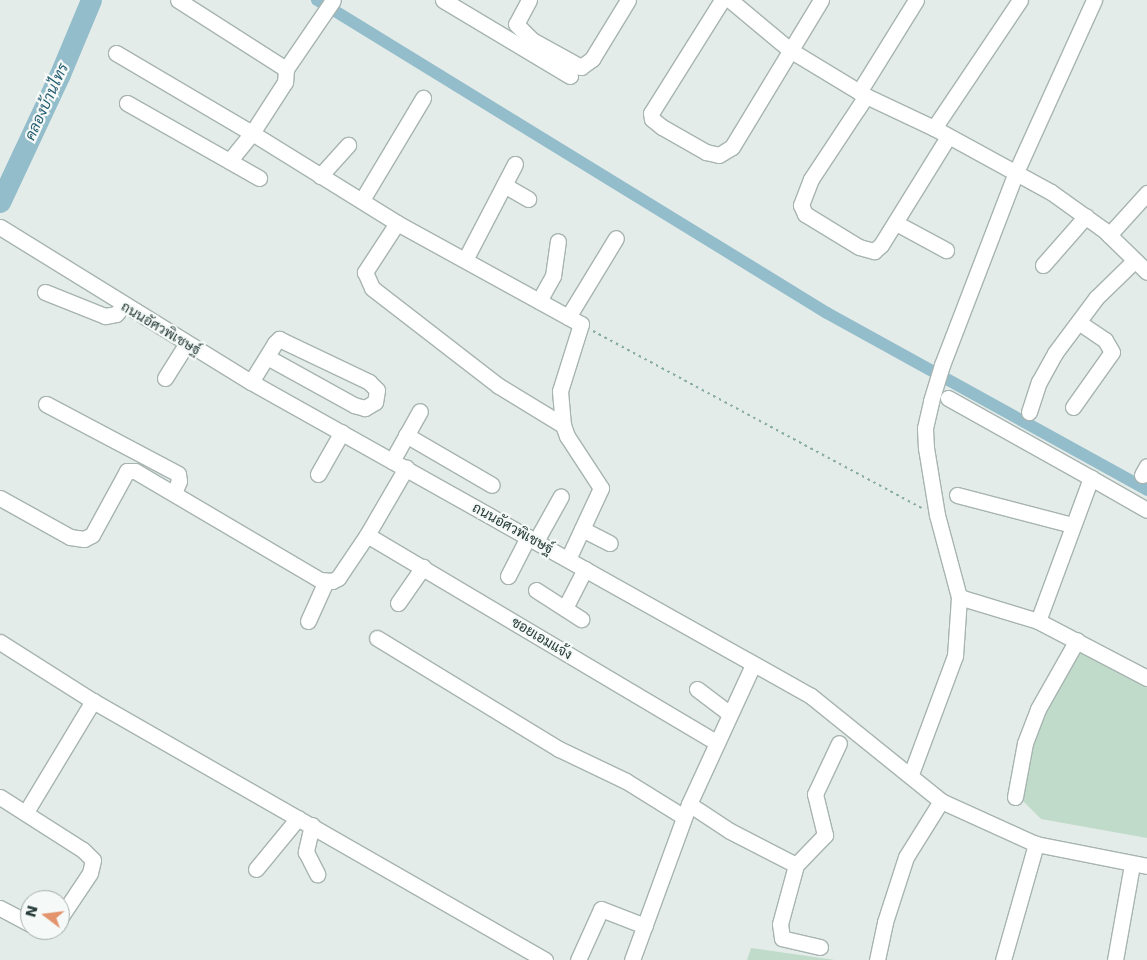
<!DOCTYPE html>
<html>
<head>
<meta charset="utf-8">
<style>
	body { margin:0 }
	#map { position:relative; width:1147px; height:960px; overflow:hidden; background:#e4ecea; font-family:"DejaVu Sans",Sarabun,sans-serif }
	div>[style] { position:absolute }
	.green>* { inset:0; background:#c0dbca }
	.canal>* { height:12px; margin:-6px; padding:0 6px; transform-origin:6px; border-radius:6px; background:#93bdcb }
	.river>* { height:21px; margin:-10.5px; padding:0 10.5px; transform-origin:10.5px; border-radius:10.5px; background:#93bdcb }
	.path>* { height:2px; margin-top:-1px; transform-origin:0; background:repeating-linear-gradient(90deg,#88aca4 0 2.5px,transparent 0 6.5px) }
	.roads { filter:drop-shadow(1px 0 #a7b4b1) drop-shadow(-1px 0 #a7b4b1) drop-shadow(0 1px #a7b4b1) drop-shadow(0 -1px #a7b4b1) }
	.minor>* { height:15px; margin:-7.5px; padding:0 7.5px; transform-origin:7.5px; border-radius:7.5px; background:#fff }
	span { translate:-50% -50%; white-space:nowrap; text-align:center; line-height:1.15; -webkit-text-stroke:4.5px #f5f9f7; paint-order:stroke }
	.street-label { font-size:14px; color:#263c38 }
	.water-label { font-size:15px; color:#265e72; font-style:italic }
	.north { position:absolute; left:20px; top:890px; width:50px; height:50px; box-sizing:border-box; background:#f5f9f7; border:1px solid #a2adab; border-radius:50%; rotate:285deg; font-size:14px; font-weight:700; line-height:20px; text-align:center; color:#263c38 }
	.north::after { content:''; display:block; margin:auto; width:18px; height:22px; background:#e3946c; clip-path:polygon(50% 0,100% 100%,50% 72%,0 100%) }
</style>
</head>
<body>
<div id="map">
	<div class="green">
		<i style="clip-path:polygon(1078px 646px,1147px 683px,1147px 838px,1041px 819px,1019px 797px,1030px 744px,1043px 710px)"></i>
		<i style="clip-path:polygon(751px 948px,835px 960px,747px 960px)"></i>
	</div>
	<div class="canal">
		<i style="left:317px;top:0;width:598px;rotate:31.54deg"></i>
		<i style="left:827px;top:313px;width:366px;rotate:28.9deg"></i>
	</div>
	<div class="river">
		<i style="left:0;top:202px;width:141px;rotate:-64.9deg"></i>
		<i style="left:60px;top:74px;width:80px;rotate:-67.3deg"></i>
	</div>
	<div class="path">
		<i style="left:593px;top:331px;width:374px;rotate:28.3deg"></i>
	</div>
	<div class="roads">
		<div class="minor">
			<i style="left:178px;top:0;width:128px;rotate:32.6deg"></i>
			<i style="left:286px;top:69px;width:13px;rotate:94deg"></i>
			<i style="left:285px;top:82px;width:61px;rotate:122.9deg"></i>
			<i style="left:252px;top:133px;width:171px;rotate:31.8deg"></i>
			<i style="left:397px;top:223px;width:210px;rotate:28.8deg"></i>
			<i style="left:581px;top:324px;width:70px;rotate:107.4deg"></i>
			<i style="left:560px;top:391px;width:34px;rotate:85deg"></i>
			<i style="left:563px;top:425px;width:12px;rotate:70deg"></i>
			<i style="left:567px;top:436px;width:62px;rotate:56.8deg"></i>
			<i style="left:601px;top:488px;width:78px;rotate:114.9deg"></i>
			<i style="left:443px;top:0;width:148px;rotate:30.9deg"></i>
			<i style="left:529px;top:0;width:27px;rotate:118deg"></i>
			<i style="left:516px;top:24px;width:23px;rotate:45deg"></i>
			<i style="left:532px;top:40px;width:56px;rotate:28.9deg"></i>
			<i style="left:581px;top:67px;width:14px;rotate:-36deg"></i>
			<i style="left:592px;top:59px;width:69px;rotate:-58.6deg"></i>
			<i style="left:722px;top:0;width:133px;rotate:122.1deg"></i>
			<i style="left:651px;top:113px;width:6px;rotate:81deg"></i>
			<i style="left:652px;top:119px;width:13px;rotate:39deg"></i>
			<i style="left:662px;top:127px;width:51px;rotate:29.6deg"></i>
			<i style="left:706px;top:152px;width:13px;rotate:13deg"></i>
			<i style="left:719px;top:155px;width:15px;rotate:-32deg"></i>
			<i style="left:732px;top:147px;width:172px;rotate:-58.8deg"></i>
			<i style="left:730px;top:0;width:78px;rotate:39.8deg"></i>
			<i style="left:790px;top:50px;width:89px;rotate:31.2deg"></i>
			<i style="left:866px;top:96px;width:75px;rotate:25.2deg"></i>
			<i style="left:934px;top:128px;width:133px;rotate:28.7deg"></i>
			<i style="left:1051px;top:192px;width:65px;rotate:35.6deg"></i>
			<i style="left:1104px;top:230px;width:60px;rotate:44.3deg"></i>
			<i style="left:116px;top:53px;width:158px;rotate:30.5deg"></i>
			<i style="left:252px;top:133px;width:36px;rotate:129deg"></i>
			<i style="left:286px;top:69px;width:83px;rotate:-55.7deg"></i>
			<i style="left:859px;top:92px;width:108px;rotate:-58.2deg"></i>
			<i style="left:866px;top:96px;width:100px;rotate:123.5deg"></i>
			<i style="left:811px;top:179px;width:28px;rotate:111deg"></i>
			<i style="left:801px;top:205px;width:10px;rotate:66deg"></i>
			<i style="left:805px;top:214px;width:63px;rotate:31.4deg"></i>
			<i style="left:859px;top:247px;width:16px;rotate:15deg"></i>
			<i style="left:874px;top:251px;width:9px;rotate:-41deg"></i>
			<i style="left:881px;top:245px;width:127px;rotate:-58.2deg"></i>
			<i style="left:127px;top:103px;width:152px;rotate:29.6deg"></i>
			<i style="left:934px;top:128px;width:154px;rotate:-56.1deg"></i>
			<i style="left:320px;top:176px;width:42px;rotate:-47.9deg"></i>
			<i style="left:504px;top:185px;width:28px;rotate:30deg"></i>
			<i style="left:362px;top:200px;width:119px;rotate:-59.1deg"></i>
			<i style="left:397px;top:223px;width:59px;rotate:123.1deg"></i>
			<i style="left:365px;top:272px;width:17px;rotate:66deg"></i>
			<i style="left:372px;top:288px;width:160px;rotate:37.7deg"></i>
			<i style="left:499px;top:386px;width:75px;rotate:31.4deg"></i>
			<i style="left:896px;top:223px;width:57px;rotate:28.4deg"></i>
			<i style="left:0;top:227px;width:295px;rotate:31.7deg"></i>
			<i style="left:251px;top:382px;width:642px;rotate:29.28deg"></i>
			<i style="left:811px;top:696px;width:167px;rotate:38.9deg"></i>
			<i style="left:941px;top:801px;width:104px;rotate:24.4deg"></i>
			<i style="left:1036px;top:844px;width:113px;rotate:11.2deg"></i>
			<i style="left:1109px;top:235px;width:57px;rotate:-47.9deg"></i>
			<i style="left:466px;top:258px;width:106px;rotate:-62.5deg"></i>
			<i style="left:1043px;top:265px;width:65px;rotate:-48.7deg"></i>
			<i style="left:45px;top:292px;width:65px;rotate:21.8deg"></i>
			<i style="left:105px;top:316px;width:11px;rotate:-10deg"></i>
			<i style="left:116px;top:314px;width:12px;rotate:-48deg"></i>
			<i style="left:539px;top:301px;width:29px;rotate:-61deg"></i>
			<i style="left:553px;top:276px;width:35px;rotate:-82deg"></i>
			<i style="left:568px;top:317px;width:92px;rotate:-58.7deg"></i>
			<i style="left:165px;top:378px;width:41px;rotate:-57.8deg"></i>
			<i style="left:251px;top:382px;width:46px;rotate:-58.4deg"></i>
			<i style="left:275px;top:343px;width:6px;rotate:-45deg"></i>
			<i style="left:279px;top:339px;width:100px;rotate:25.5deg"></i>
			<i style="left:369px;top:382px;width:11px;rotate:45deg"></i>
			<i style="left:377px;top:390px;width:12px;rotate:99deg"></i>
			<i style="left:375px;top:402px;width:12px;rotate:149deg"></i>
			<i style="left:365px;top:408px;width:11px;rotate:-165deg"></i>
			<i style="left:354px;top:405px;width:99px;rotate:-151.1deg"></i>
			<i style="left:948px;top:398px;width:164px;rotate:29.2deg"></i>
			<i style="left:46px;top:404px;width:149px;rotate:27.9deg"></i>
			<i style="left:178px;top:474px;width:7px;rotate:82deg"></i>
			<i style="left:179px;top:481px;width:13px;rotate:113deg"></i>
			<i style="left:1073px;top:407px;width:67px;rotate:-54.7deg"></i>
			<i style="left:1112px;top:352px;width:14px;rotate:-120deg"></i>
			<i style="left:1105px;top:340px;width:32px;rotate:-146deg"></i>
			<i style="left:1029px;top:412px;width:32px;rotate:-72deg"></i>
			<i style="left:1039px;top:382px;width:33px;rotate:-61deg"></i>
			<i style="left:1055px;top:353px;width:69px;rotate:-53.3deg"></i>
			<i style="left:1096px;top:298px;width:54px;rotate:-44.3deg"></i>
			<i style="left:406px;top:435px;width:99px;rotate:30.2deg"></i>
			<i style="left:392px;top:461px;width:57px;rotate:-60.8deg"></i>
			<i style="left:318px;top:474px;width:48px;rotate:-60.3deg"></i>
			<i style="left:1142px;top:475px;width:10px;rotate:-61deg"></i>
			<i style="left:957px;top:495px;width:119px;rotate:14.6deg"></i>
			<i style="left:0;top:498px;width:80px;rotate:29.1deg"></i>
			<i style="left:70px;top:537px;width:14px;rotate:8deg"></i>
			<i style="left:84px;top:539px;width:9px;rotate:-27deg"></i>
			<i style="left:92px;top:535px;width:73px;rotate:-61.3deg"></i>
			<i style="left:127px;top:471px;width:8px"></i>
			<i style="left:135px;top:471px;width:215px;rotate:30.5deg"></i>
			<i style="left:320px;top:580px;width:12px;rotate:5deg"></i>
			<i style="left:332px;top:581px;width:7px;rotate:-27deg"></i>
			<i style="left:338px;top:578px;width:52px;rotate:-56deg"></i>
			<i style="left:367px;top:535px;width:78px;rotate:-59.8deg"></i>
			<i style="left:582px;top:529px;width:31px;rotate:27deg"></i>
			<i style="left:367px;top:535px;width:407px;rotate:30.7deg"></i>
			<i style="left:536px;top:541px;width:51px;rotate:-60.9deg"></i>
			<i style="left:508px;top:576px;width:44px;rotate:-62.9deg"></i>
			<i style="left:536px;top:590px;width:54px;rotate:32.8deg"></i>
			<i style="left:959px;top:597px;width:83px;rotate:16.9deg"></i>
			<i style="left:1038px;top:621px;width:123px;rotate:27.6deg"></i>
			<i style="left:398px;top:603px;width:44px;rotate:-55.2deg"></i>
			<i style="left:565px;top:608px;width:44px;rotate:-62.9deg"></i>
			<i style="left:308px;top:621px;width:44px;rotate:-65.8deg"></i>
			<i style="left:1038px;top:621px;width:153px;rotate:-69.7deg"></i>
			<i style="left:1091px;top:478px;width:64px;rotate:29.7deg"></i>
			<i style="left:377px;top:638px;width:213px;rotate:31.4deg"></i>
			<i style="left:559px;top:749px;width:74px;rotate:25.5deg"></i>
			<i style="left:626px;top:781px;width:68px;rotate:31.8deg"></i>
			<i style="left:0;top:642px;width:110px;rotate:32.4deg"></i>
			<i style="left:93px;top:701px;width:521px;rotate:29.81deg"></i>
			<i style="left:697px;top:689px;width:41px;rotate:37.1deg"></i>
			<i style="left:911px;top:774px;width:126px;rotate:-69.6deg"></i>
			<i style="left:955px;top:656px;width:59px;rotate:-86.1deg"></i>
			<i style="left:959px;top:597px;width:85px;rotate:-105deg"></i>
			<i style="left:937px;top:515px;width:68px;rotate:-99.3deg"></i>
			<i style="left:926px;top:448px;width:20px;rotate:-93deg"></i>
			<i style="left:925px;top:428px;width:28px;rotate:-77deg"></i>
			<i style="left:931px;top:401px;width:38px;rotate:-73deg"></i>
			<i style="left:942px;top:365px;width:207px;rotate:-69deg"></i>
			<i style="left:1016px;top:172px;width:189px;rotate:-65.6deg"></i>
			<i style="left:0;top:797px;width:98px;rotate:32.6deg"></i>
			<i style="left:83px;top:850px;width:14px;rotate:45deg"></i>
			<i style="left:93px;top:860px;width:13px;rotate:103deg"></i>
			<i style="left:90px;top:873px;width:54px;rotate:123.7deg"></i>
			<i style="left:1015px;top:797px;width:55px;rotate:-79.5deg"></i>
			<i style="left:1025px;top:743px;width:36px;rotate:-69deg"></i>
			<i style="left:1038px;top:709px;width:79px;rotate:-60.5deg"></i>
			<i style="left:689px;top:804px;width:49px;rotate:33.4deg"></i>
			<i style="left:730px;top:831px;width:74px;rotate:27.3deg"></i>
			<i style="left:26px;top:812px;width:130px;rotate:-58.9deg"></i>
			<i style="left:312px;top:825px;width:28px;rotate:103deg"></i>
			<i style="left:306px;top:852px;width:25px;rotate:63deg"></i>
			<i style="left:256px;top:869px;width:66px;rotate:-50.5deg"></i>
			<i style="left:0;top:908px;width:34px;rotate:28deg"></i>
			<i style="left:43px;top:930px;width:4px"></i>
			<i style="left:820px;top:947px;width:39px;rotate:-167deg"></i>
			<i style="left:782px;top:938px;width:14px;rotate:-98deg"></i>
			<i style="left:780px;top:924px;width:61px;rotate:-74.8deg"></i>
			<i style="left:796px;top:865px;width:42px;rotate:-46deg"></i>
			<i style="left:825px;top:835px;width:42px;rotate:-103.7deg"></i>
			<i style="left:815px;top:794px;width:56px;rotate:-64.8deg"></i>
			<i style="left:578px;top:960px;width:56px;rotate:-65.7deg"></i>
			<i style="left:601px;top:909px;width:47px;rotate:21.1deg"></i>
			<i style="left:632px;top:960px;width:166px;rotate:-69.9deg"></i>
			<i style="left:689px;top:804px;width:153px;rotate:-65.3deg"></i>
			<i style="left:877px;top:960px;width:39px;rotate:-78deg"></i>
			<i style="left:885px;top:922px;width:68px;rotate:-72.1deg"></i>
			<i style="left:906px;top:857px;width:66px;rotate:-58deg"></i>
			<i style="left:1003px;top:960px;width:121px;rotate:-74.1deg"></i>
			<i style="left:1115px;top:960px;width:97px;rotate:-79.9deg"></i>
		</div>
	</div>
	<div class="street-label">
		<span style="left:161px;top:328px;rotate:31deg">ถนนอัศวพิเชษฐ์</span>
		<span style="left:513px;top:528px;rotate:29deg">ถนนอัศวพิเชษฐ์</span>
		<span style="left:542px;top:638px;rotate:31deg">ซอยเอมแจ้ง</span>
	</div>
	<div class="water-label">
		<span style="left:47px;top:102px;rotate:-65deg">คลองบ้านไทร</span>
	</div>
	<div class="north">N</div>
</div>
</body>
</html>
